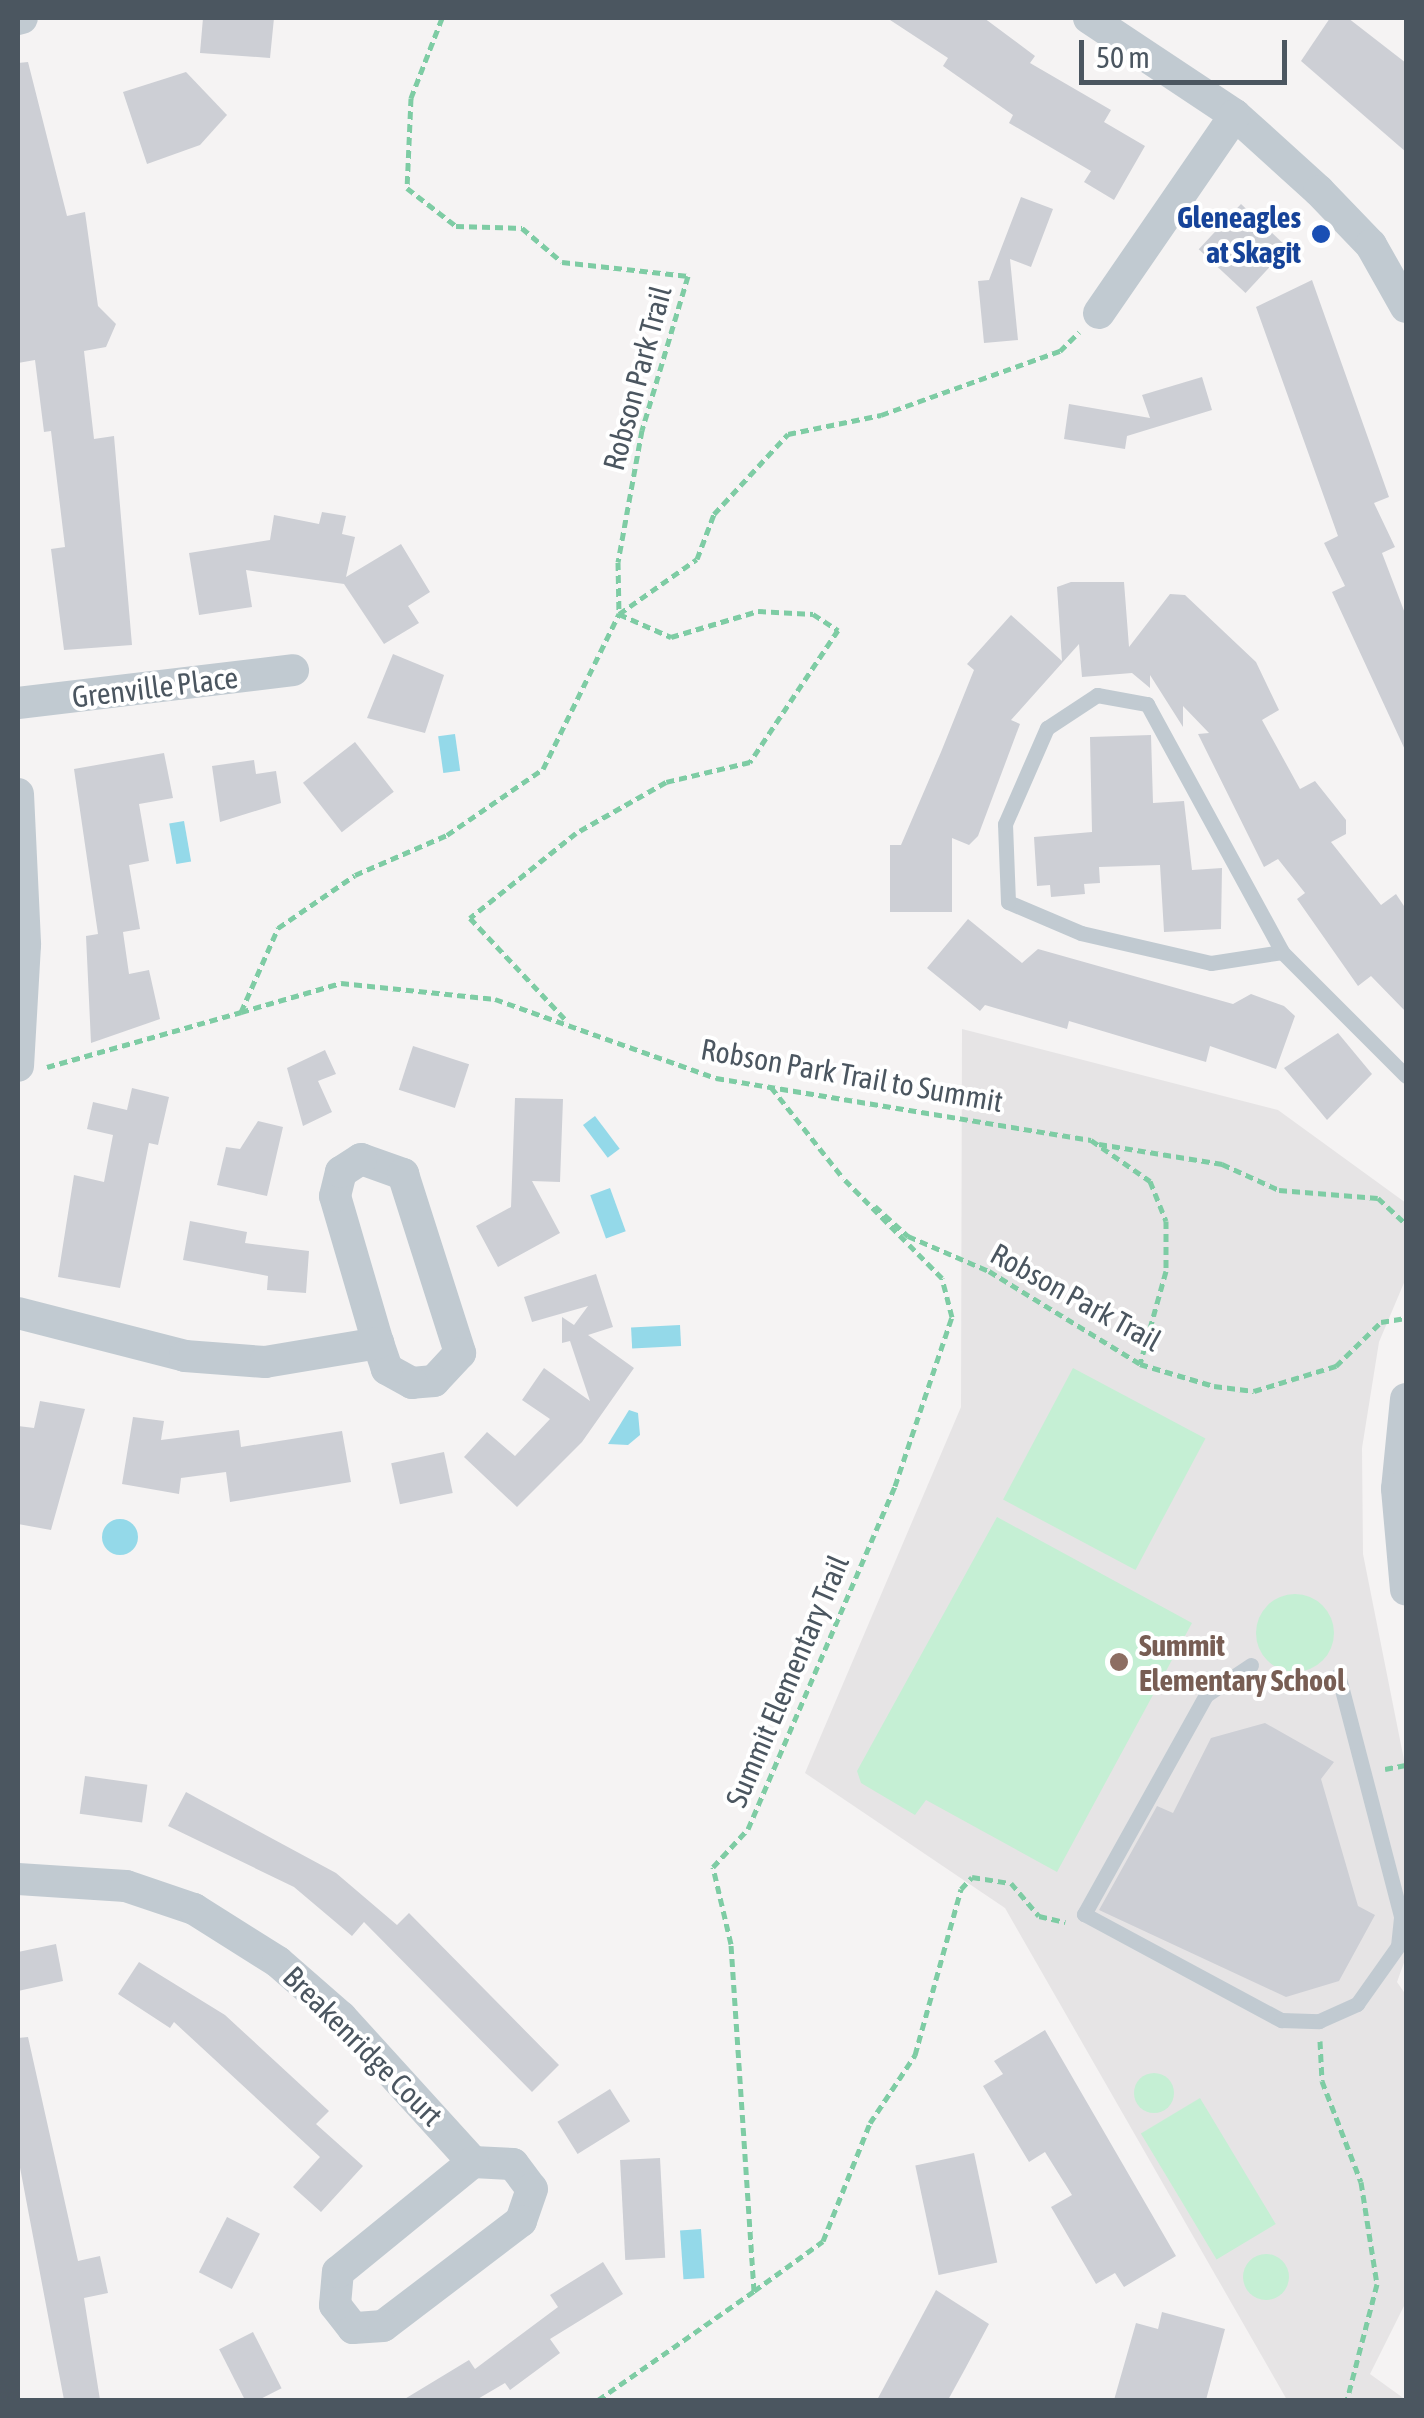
<!DOCTYPE html>
<html>
<head>
<meta charset="utf-8">
<style>
	body { margin:0 }
	#map { position:relative; width:1424px; height:2418px; overflow:hidden; background:#f5f3f3; font-family:"Asap Condensed",sans-serif }
	div>[style] { position:absolute }
	.education>* { inset:0; background:#e6e4e5 }
	.green>* { inset:0; background:#c5efd4; transform-origin:0 0 }
	.round { border-radius:50% }
	.water>* { inset:0; background:#94d9e9; transform-origin:0 0 }
	.building>* { inset:0; background:#cdcfd5; transform-origin:0 0 }
	.path>* { height:5px; margin-top:-2.5px; transform-origin:0; background:repeating-linear-gradient(90deg,#7ecca4 0 8px,transparent 0 13px) }
	.service>* { height:15px; margin:-7.5px; padding:0 7.5px; transform-origin:7.5px; border-radius:7.5px; background:#c1cad1 }
	.minor>* { height:32px; margin:-16px; padding:0 16px; transform-origin:16px; border-radius:16px; background:#c1cad1 }
	.dots>* { width:28px; height:28px; translate:-50% -50%; box-sizing:border-box; border:5px solid #fff; border-radius:50% }
	span { translate:-50% -50%; white-space:nowrap; text-align:center; line-height:1.15; -webkit-text-stroke:8px #fff; paint-order:stroke }
	.transit-label { font-size:30px; color:#164399; font-weight:700 }
	.right { translate:-100% -50%; text-align:right }
	.street-label { font-size:30px; color:#4b5660 }
	.education-label { font-size:30px; color:#785e54; font-weight:700 }
	.left { translate:0 -50%; text-align:left }
	.frame { position:absolute; inset:0; border:20px solid #4b5660; pointer-events:none }
	.scale { position:absolute; left:1079px; top:40px; width:208px; height:45px; box-sizing:border-box; border:5px solid #4b5660; border-top:0; padding-left:12px; font-size:30px; line-height:35px; white-space:nowrap; color:#4b5660; -webkit-text-stroke:8px #fff; paint-order:stroke }
</style>
</head>
<body>
<div id="map">
	<div class="education">
		<i style="clip-path:polygon(962px 1029px,1278px 1110px,1406px 1203px,1406px 1278px,1379px 1342px,1362px 1448px,1363px 1554px,1406px 1770px,1406px 1957px,1397px 1982px,1406px 1995px,1406px 2302px,1370px 2374px,1406px 2400px,1287px 2400px,1005px 1908px,805px 1773px,961px 1407px)"></i>
	</div>
	<div class="green">
		<i style="left:1073px;top:1368px;width:150px;height:149px;rotate:28deg"></i>
		<i style="clip-path:polygon(997px 1517px,1192px 1623px,1057px 1872px,926px 1800px,915px 1815px,861px 1783px,857px 1771px)"></i>
		<i class="round" style="left:1256px;top:1594px;width:78px;height:78px"></i>
		<i class="round" style="left:1134px;top:2073px;width:40px;height:40px"></i>
		<i style="left:1200px;top:2098px;width:147px;height:69px;rotate:59deg"></i>
		<i class="round" style="left:1243px;top:2254px;width:46px;height:46px"></i>
	</div>
	<div class="water">
		<i style="left:455px;top:734px;width:37px;height:17px;rotate:82deg"></i>
		<i style="left:184px;top:821px;width:41px;height:15px;rotate:80deg"></i>
		<i style="left:595px;top:1116px;width:41px;height:15px;rotate:53deg"></i>
		<i style="left:610px;top:1188px;width:46px;height:21px;rotate:70deg"></i>
		<i style="left:680px;top:1325px;width:21px;height:49px;rotate:87deg"></i>
		<i style="clip-path:polygon(629px 1410px,638px 1413px,640px 1435px,628px 1445px,608px 1444px)"></i>
		<i class="round" style="left:102px;top:1519px;width:36px;height:36px"></i>
		<i style="left:701px;top:2229px;width:49px;height:21px;rotate:86deg"></i>
	</div>
	<div class="building">
		<i style="clip-path:polygon(203px 18px,274px 18px,270px 58px,200px 53px)"></i>
		<i style="clip-path:polygon(887px 18px,984px 18px,1035px 56px,1030px 63px,1111px 110px,1104px 122px,1145px 146px,1114px 200px,1084px 182px,1091px 171px,1009px 123px,1013px 115px,943px 66px,948px 58px)"></i>
		<i style="clip-path:polygon(1330px 18px,1348px 18px,1406px 63px,1406px 152px,1301px 61px)"></i>
		<i style="clip-path:polygon(28px 62px,67px 216px,85px 212px,98px 306px,116px 324px,106px 347px,84px 351px,94px 439px,114px 436px,132px 645px,64px 650px,51px 549px,65px 547px,51px 431px,44px 432px,35px 360px,18px 363px,18px 63px)"></i>
		<i style="clip-path:polygon(186px 72px,227px 115px,200px 145px,147px 164px,123px 92px)"></i>
		<i style="clip-path:polygon(1021px 197px,1053px 209px,1031px 267px,1010px 259px,1018px 340px,984px 343px,978px 281px,989px 280px)"></i>
		<i style="left:1241px;top:204px;width:64px;height:62px;rotate:43deg"></i>
		<i style="clip-path:polygon(1312px 280px,1389px 497px,1374px 503px,1395px 547px,1382px 553px,1406px 616px,1406px 752px,1332px 592px,1345px 586px,1324px 543px,1338px 536px,1256px 307px)"></i>
		<i style="clip-path:polygon(1202px 377px,1212px 410px,1127px 436px,1125px 449px,1064px 439px,1069px 404px,1150px 418px,1142px 395px)"></i>
		<i style="clip-path:polygon(322px 512px,346px 516px,342px 534px,355px 537px,346px 577px,401px 544px,430px 592px,408px 606px,419px 623px,384px 644px,344px 584px,246px 570px,252px 607px,199px 615px,189px 553px,270px 540px,274px 515px,319px 524px)"></i>
		<i style="clip-path:polygon(1071px 582px,1124px 582px,1129px 647px,1170px 594px,1185px 595px,1256px 662px,1279px 710px,1262px 720px,1300px 789px,1315px 781px,1346px 820px,1346px 834px,1331px 842px,1381px 905px,1396px 894px,1406px 909px,1406px 1012px,1371px 976px,1358px 986px,1297px 899px,1305px 893px,1278px 859px,1264px 867px,1198px 734px,1209px 733px,1183px 706px,1183px 727px,1150px 675px,1150px 688px,1132px 673px,1082px 677px,1079px 644px,1011px 720px,1020px 724px,978px 836px,969px 845px,952px 838px,952px 912px,890px 912px,890px 845px,901px 845px,941px 752px,974px 670px,967px 664px,1011px 615px,1062px 661px,1057px 587px)"></i>
		<i style="clip-path:polygon(393px 654px,444px 675px,425px 733px,367px 718px)"></i>
		<i style="clip-path:polygon(1151px 735px,1153px 803px,1184px 801px,1192px 870px,1222px 868px,1221px 929px,1164px 932px,1160px 865px,1099px 867px,1100px 883px,1084px 884px,1085px 894px,1051px 897px,1050px 885px,1037px 886px,1034px 837px,1092px 832px,1090px 737px)"></i>
		<i style="left:355px;top:742px;width:63px;height:66px;rotate:52deg"></i>
		<i style="clip-path:polygon(164px 753px,173px 798px,139px 804px,149px 861px,129px 865px,140px 929px,123px 932px,129px 974px,149px 970px,160px 1019px,91px 1043px,86px 936px,98px 934px,74px 769px)"></i>
		<i style="clip-path:polygon(254px 760px,256px 774px,276px 771px,281px 803px,220px 822px,212px 766px)"></i>
		<i style="clip-path:polygon(968px 919px,1022px 963px,1038px 949px,1233px 1004px,1251px 994px,1284px 1006px,1295px 1016px,1276px 1069px,1210px 1046px,1206px 1062px,1069px 1021px,1067px 1029px,985px 1005px,980px 1011px,927px 968px)"></i>
		<i style="clip-path:polygon(1338px 1033px,1372px 1074px,1327px 1120px,1284px 1068px)"></i>
		<i style="left:413px;top:1046px;width:59px;height:46px;rotate:18deg"></i>
		<i style="clip-path:polygon(325px 1050px,336px 1074px,318px 1081px,332px 1112px,303px 1126px,287px 1068px)"></i>
		<i style="clip-path:polygon(132px 1088px,169px 1097px,158px 1145px,149px 1143px,120px 1288px,58px 1277px,74px 1175px,104px 1182px,113px 1135px,87px 1129px,93px 1102px,127px 1110px)"></i>
		<i style="clip-path:polygon(515px 1098px,563px 1099px,560px 1182px,532px 1181px,560px 1233px,498px 1267px,476px 1226px,511px 1207px)"></i>
		<i style="clip-path:polygon(258px 1121px,283px 1127px,267px 1196px,217px 1185px,226px 1147px,240px 1149px)"></i>
		<i style="clip-path:polygon(190px 1221px,247px 1232px,245px 1243px,309px 1251px,306px 1293px,267px 1290px,268px 1276px,183px 1260px)"></i>
		<i style="clip-path:polygon(596px 1274px,613px 1327px,588px 1335px,634px 1368px,582px 1442px,517px 1507px,464px 1457px,487px 1432px,515px 1456px,550px 1419px,522px 1400px,544px 1368px,590px 1401px,570px 1341px,562px 1343px,562px 1317px,574px 1325px,588px 1306px,532px 1322px,524px 1297px)"></i>
		<i style="clip-path:polygon(40px 1401px,85px 1409px,51px 1530px,18px 1524px,18px 1426px,34px 1428px)"></i>
		<i style="clip-path:polygon(133px 1417px,164px 1421px,161px 1440px,239px 1430px,241px 1447px,342px 1431px,351px 1482px,230px 1502px,226px 1472px,181px 1478px,179px 1494px,122px 1484px)"></i>
		<i style="left:444px;top:1452px;width:42px;height:54px;rotate:78deg"></i>
		<i style="clip-path:polygon(1265px 1723px,1334px 1762px,1321px 1779px,1358px 1906px,1375px 1915px,1339px 1981px,1286px 1997px,1099px 1910px,1157px 1806px,1173px 1813px,1211px 1738px)"></i>
		<i style="left:85px;top:1776px;width:63px;height:38px;rotate:8deg"></i>
		<i style="clip-path:polygon(186px 1792px,336px 1873px,397px 1925px,409px 1913px,559px 2065px,532px 2092px,364px 1922px,352px 1936px,294px 1887px,168px 1826px)"></i>
		<i style="clip-path:polygon(56px 1944px,63px 1981px,18px 1991px,18px 1952px)"></i>
		<i style="clip-path:polygon(139px 1962px,225px 2015px,329px 2111px,316px 2124px,363px 2166px,321px 2212px,293px 2187px,320px 2157px,174px 2022px,170px 2028px,118px 1994px)"></i>
		<i style="clip-path:polygon(1045px 2030px,1176px 2256px,1124px 2287px,1115px 2273px,1096px 2284px,1051px 2207px,1072px 2195px,1045px 2152px,1029px 2162px,983px 2086px,1003px 2074px,994px 2061px)"></i>
		<i style="clip-path:polygon(28px 2037px,78px 2261px,100px 2256px,108px 2293px,84px 2298px,100px 2400px,64px 2400px,18px 2157px,18px 2038px)"></i>
		<i style="left:610px;top:2089px;width:38px;height:62px;rotate:58deg"></i>
		<i style="left:974px;top:2153px;width:112px;height:60px;rotate:78deg"></i>
		<i style="left:660px;top:2158px;width:100px;height:40px;rotate:87deg"></i>
		<i style="left:227px;top:2217px;width:37px;height:62px;rotate:27deg"></i>
		<i style="clip-path:polygon(603px 2262px,623px 2294px,550px 2339px,560px 2353px,510px 2390px,505px 2383px,476px 2400px,403px 2400px,469px 2360px,475px 2369px,558px 2307px,550px 2295px)"></i>
		<i style="clip-path:polygon(936px 2290px,989px 2324px,965px 2369px,948px 2400px,877px 2400px)"></i>
		<i style="clip-path:polygon(1162px 2312px,1225px 2329px,1206px 2400px,1114px 2400px,1136px 2323px,1158px 2329px)"></i>
		<i style="left:253px;top:2332px;width:63px;height:38px;rotate:63deg"></i>
	</div>
	<div class="path">
		<i style="left:442px;top:18px;width:86px;rotate:111.2deg"></i>
		<i style="left:411px;top:98px;width:90px;rotate:92.5deg"></i>
		<i style="left:407px;top:188px;width:62px;rotate:37.8deg"></i>
		<i style="left:456px;top:226px;width:66px;rotate:1.7deg"></i>
		<i style="left:522px;top:228px;width:52px;rotate:40.4deg"></i>
		<i style="left:562px;top:262px;width:127px;rotate:6.3deg"></i>
		<i style="left:688px;top:276px;width:161px;rotate:106.6deg"></i>
		<i style="left:642px;top:430px;width:134px;rotate:100.3deg"></i>
		<i style="left:618px;top:562px;width:52px;rotate:88.9deg"></i>
		<i style="left:619px;top:614px;width:57px;rotate:23.9deg"></i>
		<i style="left:671px;top:637px;width:91px;rotate:-16.6deg"></i>
		<i style="left:758px;top:611px;width:55px;rotate:3.1deg"></i>
		<i style="left:813px;top:614px;width:30px;rotate:33deg"></i>
		<i style="left:838px;top:630px;width:159px;rotate:123.7deg"></i>
		<i style="left:750px;top:762px;width:86px;rotate:166.6deg"></i>
		<i style="left:666px;top:782px;width:103px;rotate:150.5deg"></i>
		<i style="left:576px;top:833px;width:136px;rotate:141.3deg"></i>
		<i style="left:470px;top:918px;width:139px;rotate:46.8deg"></i>
		<i style="left:241px;top:1012px;width:104px;rotate:-16.2deg"></i>
		<i style="left:341px;top:983px;width:155px;rotate:5.9deg"></i>
		<i style="left:495px;top:999px;width:235px;rotate:19.7deg"></i>
		<i style="left:716px;top:1078px;width:380px;rotate:9.4deg"></i>
		<i style="left:1091px;top:1140px;width:72px;rotate:34.8deg"></i>
		<i style="left:1150px;top:1181px;width:43px;rotate:68.2deg"></i>
		<i style="left:1166px;top:1221px;width:50px;rotate:90deg"></i>
		<i style="left:1166px;top:1271px;width:97px;rotate:105.6deg"></i>
		<i style="left:47px;top:1067px;width:202px;rotate:-15.8deg"></i>
		<i style="left:241px;top:1012px;width:92px;rotate:-66.2deg"></i>
		<i style="left:278px;top:928px;width:93px;rotate:-34.5deg"></i>
		<i style="left:355px;top:875px;width:100px;rotate:-23.5deg"></i>
		<i style="left:447px;top:835px;width:116px;rotate:-34.5deg"></i>
		<i style="left:543px;top:769px;width:173px;rotate:-63.9deg"></i>
		<i style="left:619px;top:614px;width:95px;rotate:-35.2deg"></i>
		<i style="left:697px;top:559px;width:48px;rotate:-69.3deg"></i>
		<i style="left:714px;top:514px;width:109px;rotate:-47.2deg"></i>
		<i style="left:788px;top:434px;width:95px;rotate:-11.5deg"></i>
		<i style="left:881px;top:415px;width:190px;rotate:-19.7deg"></i>
		<i style="left:1060px;top:351px;width:27px;rotate:-45deg"></i>
		<i style="left:771px;top:1087px;width:117px;rotate:51.6deg"></i>
		<i style="left:1099px;top:1144px;width:125px;rotate:9.2deg"></i>
		<i style="left:1222px;top:1164px;width:63px;rotate:24.5deg"></i>
		<i style="left:1279px;top:1190px;width:99px;rotate:4.6deg"></i>
		<i style="left:1378px;top:1198px;width:38px;rotate:43deg"></i>
		<i style="left:875px;top:1206px;width:45px;rotate:42.3deg"></i>
		<i style="left:908px;top:1236px;width:88px;rotate:23.4deg"></i>
		<i style="left:989px;top:1271px;width:177px;rotate:31.6deg"></i>
		<i style="left:1140px;top:1364px;width:77px;rotate:16.6deg"></i>
		<i style="left:1214px;top:1386px;width:40px;rotate:7.1deg"></i>
		<i style="left:1254px;top:1391px;width:86px;rotate:-17deg"></i>
		<i style="left:1336px;top:1366px;width:63px;rotate:-44.4deg"></i>
		<i style="left:1381px;top:1322px;width:25px;rotate:-9deg"></i>
		<i style="left:1385px;top:1769px;width:21px;rotate:-11deg"></i>
		<i style="left:1320px;top:2041px;width:40px;rotate:87.1deg"></i>
		<i style="left:1322px;top:2081px;width:108px;rotate:68.9deg"></i>
		<i style="left:1361px;top:2182px;width:103px;rotate:81.1deg"></i>
		<i style="left:1377px;top:2284px;width:120px;rotate:104.5deg"></i>
		<i style="left:754px;top:2291px;width:85px;rotate:-35.9deg"></i>
		<i style="left:823px;top:2241px;width:127px;rotate:-68.3deg"></i>
		<i style="left:870px;top:2123px;width:82px;rotate:-56.5deg"></i>
		<i style="left:915px;top:2055px;width:172px;rotate:-74.5deg"></i>
		<i style="left:961px;top:1889px;width:16px;rotate:-47deg"></i>
		<i style="left:972px;top:1877px;width:39px;rotate:9deg"></i>
		<i style="left:1011px;top:1883px;width:43px;rotate:49.7deg"></i>
		<i style="left:1039px;top:1916px;width:27px;rotate:13deg"></i>
		<i style="left:598px;top:2400px;width:190px;rotate:-34.9deg"></i>
		<i style="left:754px;top:2291px;width:348px;rotate:-93.8deg"></i>
		<i style="left:731px;top:1944px;width:79px;rotate:-103.2deg"></i>
		<i style="left:713px;top:1867px;width:52px;rotate:-47.4deg"></i>
		<i style="left:748px;top:1829px;width:373px;rotate:-66.8deg"></i>
		<i style="left:895px;top:1486px;width:178px;rotate:-71.4deg"></i>
		<i style="left:952px;top:1317px;width:40px;rotate:-104.4deg"></i>
		<i style="left:942px;top:1278px;width:141px;rotate:-134.7deg"></i>
	</div>
	<div class="service">
		<i style="left:1282px;top:952px;width:72px;rotate:171.2deg"></i>
		<i style="left:1211px;top:963px;width:133px;rotate:-167deg"></i>
		<i style="left:1081px;top:933px;width:79px;rotate:-157deg"></i>
		<i style="left:1008px;top:902px;width:78px;rotate:-92.2deg"></i>
		<i style="left:1005px;top:824px;width:105px;rotate:-66.4deg"></i>
		<i style="left:1047px;top:728px;width:60px;rotate:-33.4deg"></i>
		<i style="left:1097px;top:695px;width:51px;rotate:10.2deg"></i>
		<i style="left:1147px;top:704px;width:282px;rotate:61.4deg"></i>
		<i style="left:1282px;top:952px;width:175px;rotate:45deg"></i>
		<i style="left:1251px;top:1665px;width:54px;rotate:146.3deg"></i>
		<i style="left:1206px;top:1695px;width:251px;rotate:119.1deg"></i>
		<i style="left:1084px;top:1914px;width:224px;rotate:28.3deg"></i>
		<i style="left:1281px;top:2020px;width:38px;rotate:2deg"></i>
		<i style="left:1319px;top:2021px;width:42px;rotate:-24.1deg"></i>
		<i style="left:1357px;top:2004px;width:71px;rotate:-54.7deg"></i>
		<i style="left:1398px;top:1946px;width:30px;rotate:-84deg"></i>
		<i style="left:1401px;top:1916px;width:249px;rotate:-104.6deg"></i>
	</div>
	<div class="minor">
		<i style="left:1089px;top:18px;width:175px;rotate:33.6deg"></i>
		<i style="left:1235px;top:115px;width:113px;rotate:42.1deg"></i>
		<i style="left:1319px;top:191px;width:75px;rotate:46.1deg"></i>
		<i style="left:1371px;top:245px;width:71px;rotate:60.6deg"></i>
		<i style="left:18px;top:19px;width:4px;rotate:-14deg"></i>
		<i style="left:1099px;top:313px;width:240px;rotate:-55.5deg"></i>
		<i style="left:18px;top:703px;width:277px;rotate:-6.8deg"></i>
		<i style="left:18px;top:794px;width:151px;rotate:87.3deg"></i>
		<i style="left:25px;top:945px;width:121px;rotate:93.3deg"></i>
		<i style="left:361px;top:1159px;width:45px;rotate:19.7deg"></i>
		<i style="left:403px;top:1174px;width:188px;rotate:72.3deg"></i>
		<i style="left:460px;top:1353px;width:38px;rotate:133deg"></i>
		<i style="left:434px;top:1381px;width:22px;rotate:175deg"></i>
		<i style="left:412px;top:1383px;width:29px;rotate:-151deg"></i>
		<i style="left:387px;top:1369px;width:28px;rotate:-109deg"></i>
		<i style="left:378px;top:1343px;width:153px;rotate:-106.3deg"></i>
		<i style="left:335px;top:1196px;width:25px;rotate:-76deg"></i>
		<i style="left:341px;top:1172px;width:24px;rotate:-33deg"></i>
		<i style="left:18px;top:1313px;width:172px;rotate:14.4deg"></i>
		<i style="left:185px;top:1356px;width:80px;rotate:4.3deg"></i>
		<i style="left:265px;top:1362px;width:115px;rotate:-9.5deg"></i>
		<i style="left:1406px;top:1399px;width:90px;rotate:95.7deg"></i>
		<i style="left:1397px;top:1489px;width:101px;rotate:84.9deg"></i>
		<i style="left:18px;top:1879px;width:108px;rotate:3.7deg"></i>
		<i style="left:126px;top:1886px;width:72px;rotate:18.7deg"></i>
		<i style="left:194px;top:1909px;width:99px;rotate:32.2deg"></i>
		<i style="left:278px;top:1962px;width:84px;rotate:41.1deg"></i>
		<i style="left:341px;top:2017px;width:196px;rotate:47.7deg"></i>
		<i style="left:473px;top:2162px;width:40px;rotate:2.9deg"></i>
		<i style="left:513px;top:2164px;width:31px;rotate:53deg"></i>
		<i style="left:532px;top:2189px;width:34px;rotate:109deg"></i>
		<i style="left:521px;top:2221px;width:173px;rotate:142.7deg"></i>
		<i style="left:383px;top:2326px;width:30px;rotate:176deg"></i>
		<i style="left:353px;top:2328px;width:29px;rotate:-128deg"></i>
		<i style="left:335px;top:2305px;width:33px;rotate:-85deg"></i>
		<i style="left:338px;top:2272px;width:174px;rotate:-39.2deg"></i>
	</div>
	<div class="dots">
		<i style="left:1321px;top:234px;background:#1a4fb4"></i>
		<i style="left:1119px;top:1662px;background:#8d6e63"></i>
	</div>
	<div class="transit-label">
		<span class="right" style="left:1301px;top:234px">Gleneagles<br>at Skagit</span>
	</div>
	<div class="street-label">
		<span style="left:637px;top:378px;rotate:-75deg">Robson Park Trail</span>
		<span style="left:155px;top:687px;rotate:-7deg">Grenville Place</span>
		<span style="left:852px;top:1075px;rotate:10deg">Robson Park Trail to Summit</span>
		<span style="left:1076px;top:1297px;rotate:29deg">Robson Park Trail</span>
		<span style="left:787px;top:1681px;rotate:-67deg">Summit Elementary Trail</span>
		<span style="left:363px;top:2046px;rotate:45deg">Breakenridge Court</span>
	</div>
	<div class="education-label">
		<span class="left" style="left:1139px;top:1662px">Summit<br>Elementary School</span>
	</div>
	<div class="frame"></div>
	<div class="scale">50 m</div>
</div>
</body>
</html>
